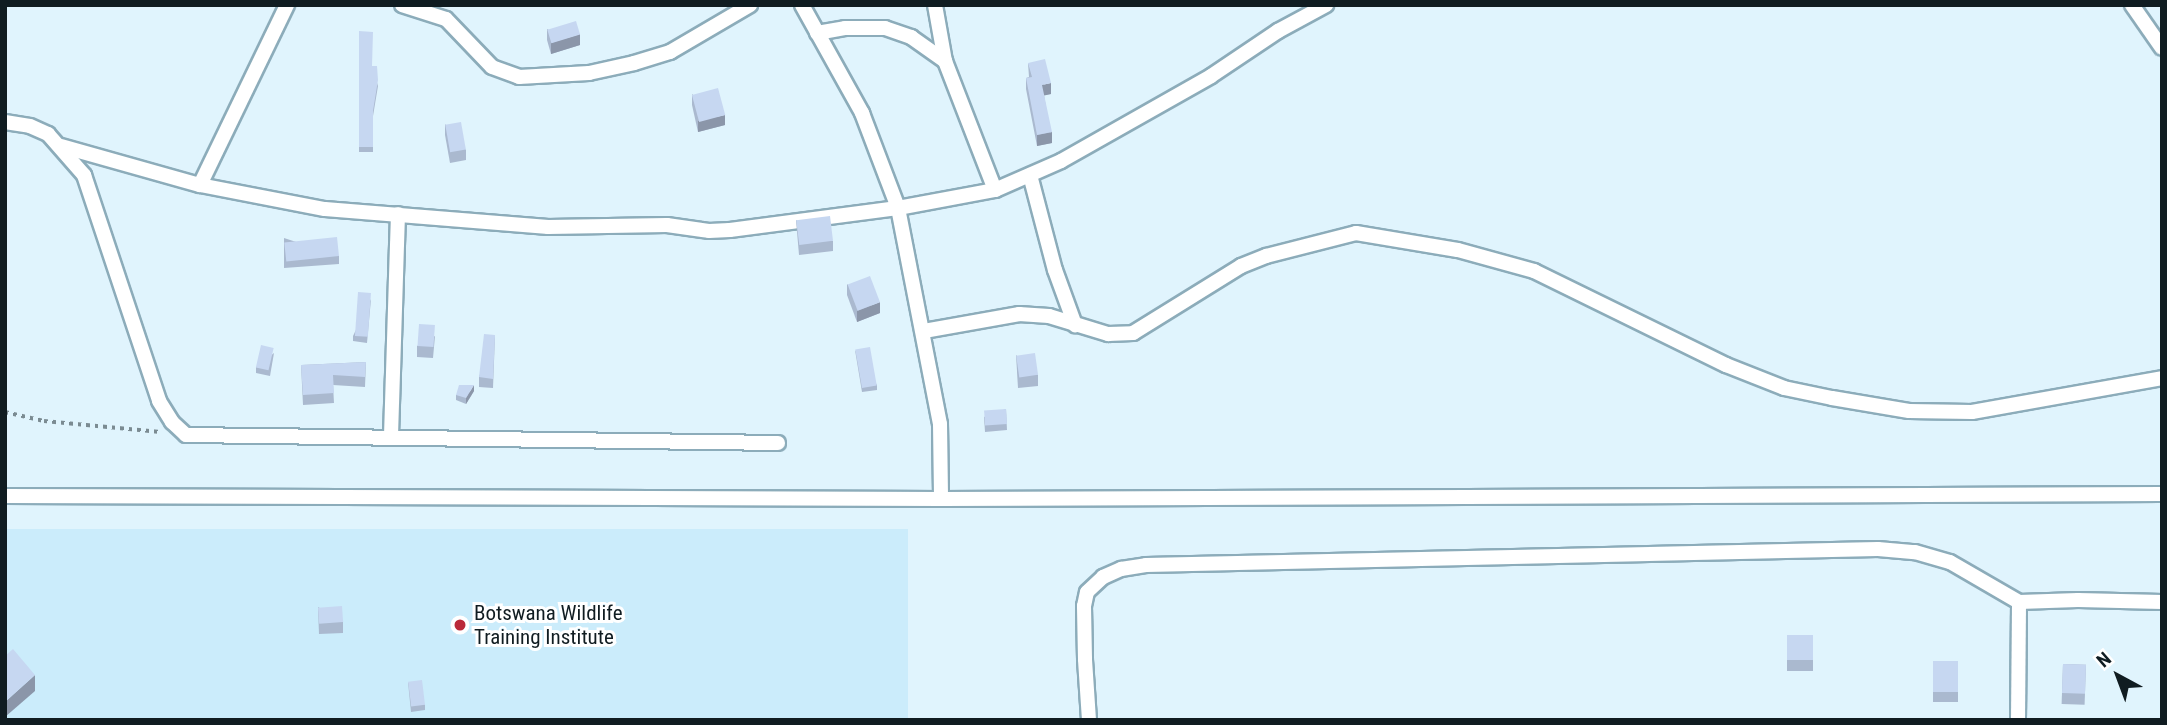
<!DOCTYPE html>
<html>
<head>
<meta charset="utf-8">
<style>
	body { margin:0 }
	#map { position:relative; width:2167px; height:725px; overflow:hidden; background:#e0f4fd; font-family:"Roboto Condensed",sans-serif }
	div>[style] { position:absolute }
	.built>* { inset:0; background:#cbecfb; transform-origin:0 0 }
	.path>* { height:3.5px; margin-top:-1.75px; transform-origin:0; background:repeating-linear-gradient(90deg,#7b8b92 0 3.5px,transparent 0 8.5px) }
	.roads { filter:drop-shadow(2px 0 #8cacba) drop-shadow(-2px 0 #8cacba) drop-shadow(0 2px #8cacba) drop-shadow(0 -2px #8cacba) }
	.minor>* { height:14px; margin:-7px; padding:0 7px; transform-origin:7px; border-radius:7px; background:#fff }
	.wall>* { inset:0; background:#aab9cf; transform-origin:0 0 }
	.shaded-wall>* { inset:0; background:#8b96a9 }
	.building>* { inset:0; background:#c6d7f1; transform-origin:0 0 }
	.dots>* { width:19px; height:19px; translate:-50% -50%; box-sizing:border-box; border:4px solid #fff; border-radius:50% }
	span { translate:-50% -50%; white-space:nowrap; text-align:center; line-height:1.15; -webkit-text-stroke:6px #fff; paint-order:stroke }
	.poi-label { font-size:21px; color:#101c21 }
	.left { translate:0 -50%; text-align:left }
	.frame { position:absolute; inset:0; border:7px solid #101c21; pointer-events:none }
	.north { position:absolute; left:2083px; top:641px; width:70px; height:70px; -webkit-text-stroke:5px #fff; paint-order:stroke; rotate:319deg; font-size:19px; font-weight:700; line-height:28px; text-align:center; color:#101c21 }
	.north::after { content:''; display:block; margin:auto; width:24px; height:32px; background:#101c21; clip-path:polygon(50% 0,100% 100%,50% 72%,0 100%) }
</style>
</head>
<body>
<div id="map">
	<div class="built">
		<i style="left:5px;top:529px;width:903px;height:191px"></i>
	</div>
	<div class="path">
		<i style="left:5px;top:412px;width:40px;rotate:13deg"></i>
		<i style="left:44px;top:421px;width:117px;rotate:5.4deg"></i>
	</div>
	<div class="roads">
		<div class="minor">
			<i style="left:402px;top:5px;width:46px;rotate:17.7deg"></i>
			<i style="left:446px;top:19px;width:66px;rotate:46.2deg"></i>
			<i style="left:492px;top:67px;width:29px;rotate:20deg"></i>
			<i style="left:519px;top:77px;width:70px;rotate:-3.3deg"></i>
			<i style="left:589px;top:73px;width:46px;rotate:-12.5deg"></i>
			<i style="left:634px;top:63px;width:38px;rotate:-17deg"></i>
			<i style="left:670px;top:52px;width:93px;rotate:-30.4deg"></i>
			<i style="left:802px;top:5px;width:124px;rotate:60.9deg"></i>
			<i style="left:862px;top:113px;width:102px;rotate:69.2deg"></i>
			<i style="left:898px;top:208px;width:220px;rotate:79deg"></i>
			<i style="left:940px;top:424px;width:75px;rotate:89.2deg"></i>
			<i style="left:935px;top:5px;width:57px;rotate:79.9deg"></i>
			<i style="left:945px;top:61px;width:138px;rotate:68.8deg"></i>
			<i style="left:2132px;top:5px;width:52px;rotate:55.1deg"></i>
			<i style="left:817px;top:33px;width:28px;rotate:-10deg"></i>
			<i style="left:845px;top:28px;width:40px"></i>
			<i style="left:885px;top:28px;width:28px;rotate:19deg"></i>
			<i style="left:911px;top:37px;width:42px;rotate:35.2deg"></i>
			<i style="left:5px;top:122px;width:25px;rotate:9deg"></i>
			<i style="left:30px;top:126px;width:20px;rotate:24deg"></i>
			<i style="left:48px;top:134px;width:55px;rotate:48.7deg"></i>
			<i style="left:84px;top:175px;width:238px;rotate:71.6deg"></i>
			<i style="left:159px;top:401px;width:25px;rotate:58deg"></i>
			<i style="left:172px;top:422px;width:19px;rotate:43deg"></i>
			<i style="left:186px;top:435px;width:592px;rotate:0.77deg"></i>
			<i style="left:61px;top:146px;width:144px;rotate:15.7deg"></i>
			<i style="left:200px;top:185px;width:127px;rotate:10.9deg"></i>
			<i style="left:325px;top:209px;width:224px;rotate:4.6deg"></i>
			<i style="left:548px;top:227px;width:119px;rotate:-1deg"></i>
			<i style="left:667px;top:225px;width:42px;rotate:8.1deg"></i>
			<i style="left:709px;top:231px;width:21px;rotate:-3deg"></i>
			<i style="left:730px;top:230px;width:169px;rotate:-7.5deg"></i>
			<i style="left:898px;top:208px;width:99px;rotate:-10.5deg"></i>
			<i style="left:995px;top:190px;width:72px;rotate:-23.7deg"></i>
			<i style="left:1061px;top:161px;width:172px;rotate:-29.5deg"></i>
			<i style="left:1211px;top:76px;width:81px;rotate:-33.9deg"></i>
			<i style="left:1278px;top:31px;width:55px;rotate:-28.4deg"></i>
			<i style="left:1030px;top:175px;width:98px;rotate:75.3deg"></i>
			<i style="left:1055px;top:270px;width:59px;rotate:70deg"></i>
			<i style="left:200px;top:185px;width:200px;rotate:-64.2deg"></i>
			<i style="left:924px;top:331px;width:97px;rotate:-10.1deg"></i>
			<i style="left:1019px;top:314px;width:30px;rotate:4deg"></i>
			<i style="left:1049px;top:316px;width:62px;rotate:17deg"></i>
			<i style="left:1108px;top:334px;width:25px;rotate:-2deg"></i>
			<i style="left:1133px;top:333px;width:127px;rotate:-31.8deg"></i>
			<i style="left:1241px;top:266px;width:27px;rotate:-22deg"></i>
			<i style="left:1266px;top:256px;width:93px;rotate:-14.3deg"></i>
			<i style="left:1356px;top:233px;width:103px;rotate:9.5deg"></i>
			<i style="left:1458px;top:250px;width:79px;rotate:15.4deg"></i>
			<i style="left:1534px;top:271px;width:214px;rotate:26.1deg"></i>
			<i style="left:1726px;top:365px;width:62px;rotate:21.6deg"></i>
			<i style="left:1784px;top:388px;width:49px;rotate:11.8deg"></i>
			<i style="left:1832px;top:398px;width:78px;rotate:9.6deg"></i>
			<i style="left:1909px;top:411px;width:63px;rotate:0.9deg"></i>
			<i style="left:1972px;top:412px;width:193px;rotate:-10.1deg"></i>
			<i style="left:391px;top:436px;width:222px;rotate:-88.2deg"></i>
			<i style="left:5px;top:496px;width:936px;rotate:0.18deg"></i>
			<i style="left:941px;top:499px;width:1221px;rotate:-0.23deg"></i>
			<i style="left:1089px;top:720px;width:61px;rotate:-93.8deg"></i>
			<i style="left:1085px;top:659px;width:53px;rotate:-91.1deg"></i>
			<i style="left:1084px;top:606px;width:14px;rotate:-78deg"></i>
			<i style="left:1087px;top:592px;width:22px;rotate:-43deg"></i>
			<i style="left:1103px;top:577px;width:20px;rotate:-24deg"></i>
			<i style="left:1121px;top:569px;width:25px;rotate:-9deg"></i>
			<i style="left:1146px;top:565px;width:732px;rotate:-1.25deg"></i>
			<i style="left:1878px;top:549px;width:37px;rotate:5deg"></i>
			<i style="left:1915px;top:552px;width:36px;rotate:16deg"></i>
			<i style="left:1950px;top:562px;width:80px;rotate:30.1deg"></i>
			<i style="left:2019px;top:602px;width:59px;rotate:-1.9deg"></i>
			<i style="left:2078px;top:600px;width:84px;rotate:1.4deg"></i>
			<i style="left:2018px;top:720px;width:118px;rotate:-89.5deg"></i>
		</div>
	</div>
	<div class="wall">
		<i style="clip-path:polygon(547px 29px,580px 45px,551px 54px,547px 40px)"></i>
		<i style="clip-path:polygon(359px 31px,372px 66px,378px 86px,373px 116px,373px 152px,359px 152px)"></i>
		<i style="clip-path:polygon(1028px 63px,1051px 94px,1044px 95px,1052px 143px,1037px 146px,1026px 89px,1026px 78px,1029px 77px)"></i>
		<i style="clip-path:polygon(692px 94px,725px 125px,698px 132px,692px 105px)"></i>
		<i style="clip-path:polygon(445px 124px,466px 150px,466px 160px,450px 163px,445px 135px)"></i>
		<i style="clip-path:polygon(796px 220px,833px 241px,833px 251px,799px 255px)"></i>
		<i style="clip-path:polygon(284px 238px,339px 256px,339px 264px,284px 268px)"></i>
		<i style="clip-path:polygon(847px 284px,880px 313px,857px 322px,847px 295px)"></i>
		<i style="clip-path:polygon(371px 299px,367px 343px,353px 341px,353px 336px)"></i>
		<i style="clip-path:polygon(495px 335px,493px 388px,479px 387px,479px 377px)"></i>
		<i style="clip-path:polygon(435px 336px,433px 358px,417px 357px,417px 346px)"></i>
		<i style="clip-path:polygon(855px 350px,877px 385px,877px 390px,862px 392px)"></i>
		<i style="clip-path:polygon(274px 353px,270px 376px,256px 373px,256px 367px)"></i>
		<i style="clip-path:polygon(1016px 355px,1038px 375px,1038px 386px,1018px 388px)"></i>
		<i style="clip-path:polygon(366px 362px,365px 387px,333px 385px,334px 403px,303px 405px,301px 365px)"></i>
		<i style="clip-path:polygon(474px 391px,466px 404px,456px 400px,456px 395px)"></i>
		<i style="clip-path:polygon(1006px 409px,1007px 430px,985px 432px,984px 417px)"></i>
		<i style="clip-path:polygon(318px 607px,343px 622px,343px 633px,319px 634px)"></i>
		<i style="left:1787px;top:635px;width:26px;height:36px"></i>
		<i style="left:1958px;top:661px;width:41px;height:25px;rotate:90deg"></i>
		<i style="left:2063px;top:664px;width:23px;height:40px;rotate:2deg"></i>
		<i style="clip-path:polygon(408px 682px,425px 705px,425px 710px,411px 712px)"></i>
	</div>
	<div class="shaded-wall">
		<i style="clip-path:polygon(580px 34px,580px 45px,551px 54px,551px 43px)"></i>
		<i style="clip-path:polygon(1051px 83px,1051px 94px,1042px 96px,1042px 85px)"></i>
		<i style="clip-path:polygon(725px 115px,725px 125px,698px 132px,698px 121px)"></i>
		<i style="clip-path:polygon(1052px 132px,1052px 143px,1037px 146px,1037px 135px)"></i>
		<i style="clip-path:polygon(880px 302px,880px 313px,857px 322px,857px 311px)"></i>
		<i style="clip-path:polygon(474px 385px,474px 391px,466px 404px,466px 398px)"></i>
		<i style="clip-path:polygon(35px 675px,35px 691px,5px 717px,5px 702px)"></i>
	</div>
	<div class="building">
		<i style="left:576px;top:21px;width:14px;height:30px;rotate:73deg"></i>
		<i style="clip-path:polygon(359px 31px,373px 32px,372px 66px,377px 66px,378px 80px,373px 111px,373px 147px,359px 147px)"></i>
		<i style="clip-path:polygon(1045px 59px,1051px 83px,1042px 85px,1052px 132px,1037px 135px,1026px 78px,1032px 77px,1028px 63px)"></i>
		<i style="left:718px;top:88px;width:28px;height:27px;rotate:75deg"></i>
		<i style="left:461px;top:122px;width:28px;height:16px;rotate:80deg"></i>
		<i style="left:830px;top:216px;width:25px;height:34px;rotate:83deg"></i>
		<i style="left:337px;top:237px;width:19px;height:53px;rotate:84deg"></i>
		<i style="left:870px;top:276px;width:28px;height:24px;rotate:69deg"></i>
		<i style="left:358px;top:292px;width:13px;height:44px;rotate:4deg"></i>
		<i style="left:419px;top:324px;width:16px;height:22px;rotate:4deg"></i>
		<i style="clip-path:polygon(484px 334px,495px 335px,493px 379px,479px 377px)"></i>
		<i style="left:261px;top:345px;width:13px;height:23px;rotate:13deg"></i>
		<i style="left:870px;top:347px;width:39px;height:15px;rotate:80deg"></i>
		<i style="left:1035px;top:353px;width:22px;height:19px;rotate:82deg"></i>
		<i style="clip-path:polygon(366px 362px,365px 377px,333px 375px,334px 393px,303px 395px,301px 365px)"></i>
		<i style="clip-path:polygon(459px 385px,474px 385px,466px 398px,456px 395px)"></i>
		<i style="left:1006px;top:409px;width:15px;height:22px;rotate:86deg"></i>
		<i style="left:342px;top:606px;width:16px;height:24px;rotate:86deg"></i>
		<i style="left:1787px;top:635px;width:26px;height:25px"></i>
		<i style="clip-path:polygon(13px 649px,35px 675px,5px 702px,5px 656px)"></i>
		<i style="left:1958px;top:661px;width:31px;height:25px;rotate:90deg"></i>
		<i style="left:2063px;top:664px;width:23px;height:29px;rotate:2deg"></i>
		<i style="left:422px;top:680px;width:25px;height:14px;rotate:83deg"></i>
	</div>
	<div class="dots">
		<i style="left:460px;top:625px;background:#ba2939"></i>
	</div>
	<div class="poi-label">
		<span class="left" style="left:474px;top:625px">Botswana Wildlife<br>Training Institute</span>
	</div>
	<div class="frame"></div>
	<div class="north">N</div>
</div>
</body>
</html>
